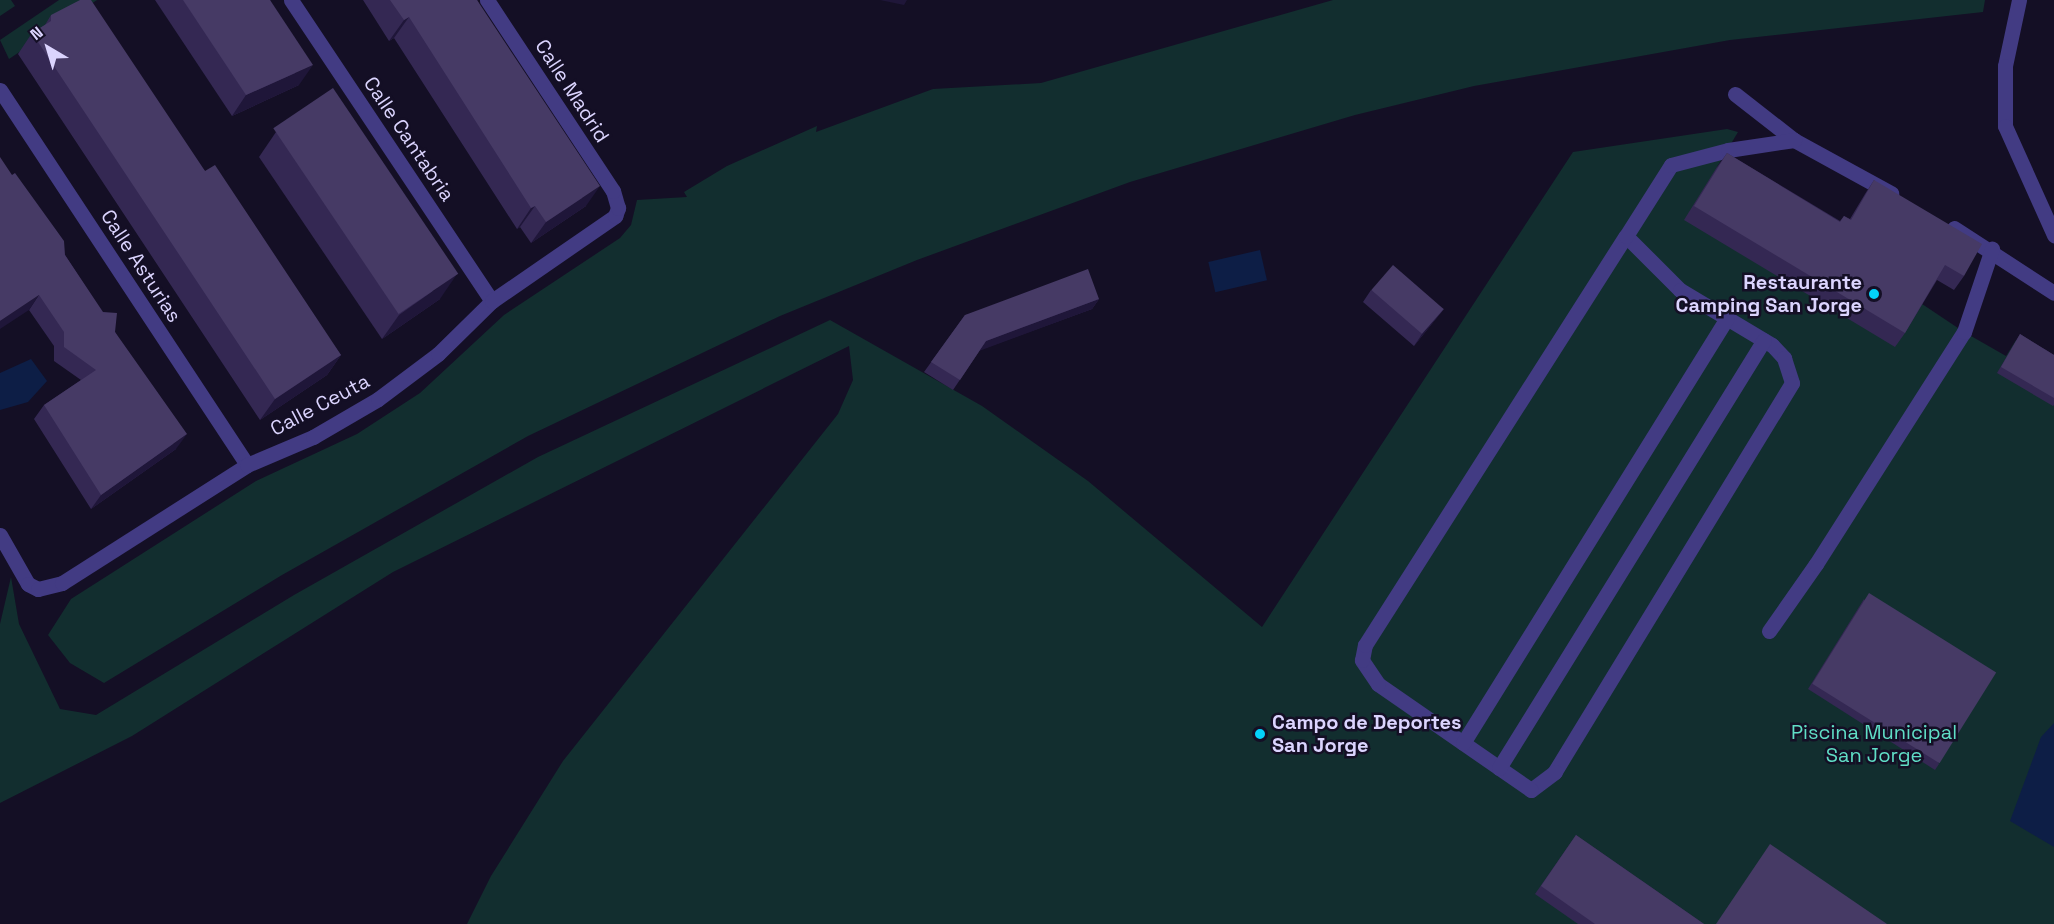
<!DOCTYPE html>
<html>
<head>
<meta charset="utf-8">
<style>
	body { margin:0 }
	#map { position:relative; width:2054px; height:924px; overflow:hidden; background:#140f25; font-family:"Space Grotesk",sans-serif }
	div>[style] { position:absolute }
	.green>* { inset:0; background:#122e2f }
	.water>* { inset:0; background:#0d1e46; transform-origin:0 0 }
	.lane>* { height:15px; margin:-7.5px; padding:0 7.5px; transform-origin:7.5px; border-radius:7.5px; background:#423b83 }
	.street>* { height:15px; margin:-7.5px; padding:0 7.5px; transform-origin:7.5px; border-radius:7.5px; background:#423b83 }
	.wall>* { inset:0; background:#342853 }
	.shaded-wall>* { inset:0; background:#1f1639 }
	.building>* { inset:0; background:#463a65; transform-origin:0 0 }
	.dots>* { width:16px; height:16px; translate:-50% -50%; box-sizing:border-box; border:3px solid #140f25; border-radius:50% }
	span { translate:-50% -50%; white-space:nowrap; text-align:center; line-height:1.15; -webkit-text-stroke:5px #140f25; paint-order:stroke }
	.street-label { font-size:20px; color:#dbd4fe }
	.poi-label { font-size:20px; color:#dbd4fe; font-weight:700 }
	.right { translate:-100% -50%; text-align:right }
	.left { translate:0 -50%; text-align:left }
	.park-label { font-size:20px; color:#60dec6 }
	.north { position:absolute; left:18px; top:18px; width:60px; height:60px; -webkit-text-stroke:4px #140f25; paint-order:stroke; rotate:322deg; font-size:16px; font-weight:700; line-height:24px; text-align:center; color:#dbd4fe }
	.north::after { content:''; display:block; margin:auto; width:21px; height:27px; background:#dbd4fe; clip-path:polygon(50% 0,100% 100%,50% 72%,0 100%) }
</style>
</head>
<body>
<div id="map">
	<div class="green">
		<i style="clip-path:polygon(0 0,11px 0,15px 6px,0 16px)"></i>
		<i style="clip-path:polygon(59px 0,97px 0,9px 59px,0 40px)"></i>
		<i style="clip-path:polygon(1333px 0,1985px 0,1983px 12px,1730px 40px,1474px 86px,1355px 115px,1130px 182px,917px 260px,780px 316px,528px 436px,282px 575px,104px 683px,70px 663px,48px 635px,71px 599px,256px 481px,357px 434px,420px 393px,504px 315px,620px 238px,631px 225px,637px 200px,687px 197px,684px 192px,727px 166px,817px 126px,816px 132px,933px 89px,1041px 83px)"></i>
		<i style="clip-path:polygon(1727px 129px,1738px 132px,1717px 167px,1964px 332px,2006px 356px,2016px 340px,2054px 363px,2054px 924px,467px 924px,491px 876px,563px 761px,838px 414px,853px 380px,849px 346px,393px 572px,132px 736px,0 803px,0 624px,11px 577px,19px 624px,60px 709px,96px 715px,294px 595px,538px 457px,830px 320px,982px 406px,1088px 481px,1262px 627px,1573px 152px)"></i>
	</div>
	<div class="water">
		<i style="left:1260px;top:250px;width:31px;height:53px;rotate:77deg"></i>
		<i style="clip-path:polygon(31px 359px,47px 381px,28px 402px,0 410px,0 373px)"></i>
		<i style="clip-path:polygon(2054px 723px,2054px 847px,2010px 821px,2041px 737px)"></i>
	</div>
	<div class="lane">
		<i style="left:1735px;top:94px;width:75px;rotate:37.9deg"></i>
		<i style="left:1794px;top:140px;width:111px;rotate:28.7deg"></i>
		<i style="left:1954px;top:228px;width:119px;rotate:33deg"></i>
		<i style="left:1626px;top:236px;width:76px;rotate:45deg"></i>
		<i style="left:1680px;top:290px;width:107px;rotate:30.9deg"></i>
		<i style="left:1772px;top:345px;width:18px;rotate:47deg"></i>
		<i style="left:1784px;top:358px;width:26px;rotate:72deg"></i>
		<i style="left:1792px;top:383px;width:456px;rotate:121.4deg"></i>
		<i style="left:1555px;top:772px;width:30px;rotate:143deg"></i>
		<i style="left:1531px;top:790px;width:186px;rotate:-145.3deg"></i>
		<i style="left:1378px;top:684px;width:29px;rotate:-124deg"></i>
		<i style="left:1362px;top:660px;width:15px;rotate:-79deg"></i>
		<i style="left:1365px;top:645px;width:485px;rotate:-57.5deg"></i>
		<i style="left:1626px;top:236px;width:84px;rotate:-57.6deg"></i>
		<i style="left:1671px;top:165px;width:59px;rotate:-14.7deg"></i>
		<i style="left:1728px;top:150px;width:67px;rotate:-8.6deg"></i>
		<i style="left:1769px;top:631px;width:82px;rotate:-55deg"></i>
		<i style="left:1816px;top:564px;width:275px;rotate:-57.5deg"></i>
		<i style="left:1964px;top:332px;width:88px;rotate:-71.4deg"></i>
		<i style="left:1463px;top:743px;width:500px;rotate:-58.15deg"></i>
		<i style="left:1499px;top:768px;width:503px;rotate:-58.24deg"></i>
	</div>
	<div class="street">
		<i style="left:291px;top:0;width:362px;rotate:56.3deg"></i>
		<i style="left:2019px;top:0;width:67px;rotate:102deg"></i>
		<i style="left:2005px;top:66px;width:60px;rotate:90deg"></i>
		<i style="left:2005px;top:126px;width:120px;rotate:65.8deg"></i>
		<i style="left:0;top:90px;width:449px;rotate:56.6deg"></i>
		<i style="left:0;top:535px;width:56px;rotate:60.3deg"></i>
		<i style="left:28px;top:584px;width:11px;rotate:27deg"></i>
		<i style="left:38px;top:589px;width:25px;rotate:-14deg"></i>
		<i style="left:62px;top:583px;width:219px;rotate:-32.5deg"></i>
		<i style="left:247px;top:465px;width:72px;rotate:-23deg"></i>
		<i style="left:313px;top:437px;width:75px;rotate:-30.3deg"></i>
		<i style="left:378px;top:399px;width:75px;rotate:-36.9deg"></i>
		<i style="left:438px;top:354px;width:76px;rotate:-44.5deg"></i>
		<i style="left:492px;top:301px;width:150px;rotate:-34.6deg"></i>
		<i style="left:615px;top:216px;width:9px;rotate:-69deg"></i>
		<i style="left:618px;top:208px;width:18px;rotate:-106deg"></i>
		<i style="left:613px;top:191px;width:229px;rotate:-123.4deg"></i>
	</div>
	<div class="wall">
		<i style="clip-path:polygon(155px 0,270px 0,299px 85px,232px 116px)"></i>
		<i style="clip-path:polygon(363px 0,477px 0,586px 206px,531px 243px,520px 227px,517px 229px,394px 38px,389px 41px)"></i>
		<i style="clip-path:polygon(51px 15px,205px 171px,341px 355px,327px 375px,260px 420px,18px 54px,32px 33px,45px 25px)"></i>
		<i style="clip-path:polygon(276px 132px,440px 299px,382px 339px,259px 157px)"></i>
		<i style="clip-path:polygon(1727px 153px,1840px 221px,1844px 216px,1850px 219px,1865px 194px,1874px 180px,1964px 276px,1954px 290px,1937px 280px,1905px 333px,1895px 347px,1684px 220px,1717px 167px)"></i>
		<i style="clip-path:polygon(65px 255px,115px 332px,176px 449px,91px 509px,34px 419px,44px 405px,81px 380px,54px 361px,54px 346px,29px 310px)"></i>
		<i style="clip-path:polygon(1371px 290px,1444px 309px,1435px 320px,1414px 346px,1363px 302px)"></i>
		<i style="clip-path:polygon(1099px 299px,1092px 309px,980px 350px,953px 390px,924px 372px,965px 315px)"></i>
		<i style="clip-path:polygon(2020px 334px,2054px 355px,2054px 405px,2053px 406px,1997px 373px)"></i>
		<i style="clip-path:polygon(1864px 599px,1939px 764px,1935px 770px,1808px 689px)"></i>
		<i style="clip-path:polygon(1576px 835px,1704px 924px,1578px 924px,1535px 894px)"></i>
	</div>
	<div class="shaded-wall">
		<i style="clip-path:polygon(880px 0,907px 0,904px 5px)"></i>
		<i style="clip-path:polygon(409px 17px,394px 38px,389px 41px,404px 20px)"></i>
		<i style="clip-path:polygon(313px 65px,299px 85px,232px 116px,246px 95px)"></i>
		<i style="clip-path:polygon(600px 186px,586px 206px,531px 243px,546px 222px)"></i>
		<i style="clip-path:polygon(535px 206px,520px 227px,517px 229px,531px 208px)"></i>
		<i style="clip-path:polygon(457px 274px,440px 299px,382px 339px,399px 315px)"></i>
		<i style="clip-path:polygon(39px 295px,29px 310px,0 329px,0 321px)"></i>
		<i style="clip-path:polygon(1099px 299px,1092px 309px,979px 351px,986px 341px)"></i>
		<i style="clip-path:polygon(1444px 309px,1435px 320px,1414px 346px,1422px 334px)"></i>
		<i style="clip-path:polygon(341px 355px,327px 375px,260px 420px,275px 399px)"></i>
		<i style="clip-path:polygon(187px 434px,176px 449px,91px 509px,101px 495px)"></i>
	</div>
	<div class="building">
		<i style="clip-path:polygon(80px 0,91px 0,205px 171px,215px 165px,341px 355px,275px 399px,32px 33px,51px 21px,51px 15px)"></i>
		<i style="clip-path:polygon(183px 0,270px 0,313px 65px,246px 95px)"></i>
		<i style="clip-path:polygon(390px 0,477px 0,600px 186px,546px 222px,535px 206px,531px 208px,409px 17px,404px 20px)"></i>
		<i style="left:333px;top:88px;width:224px;height:72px;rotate:56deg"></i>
		<i style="clip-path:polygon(1727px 153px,1840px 222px,1844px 216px,1851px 220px,1874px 180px,1982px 244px,1964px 276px,1945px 265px,1905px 333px,1694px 206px)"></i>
		<i style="clip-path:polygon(0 157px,12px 175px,15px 173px,64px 241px,65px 255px,103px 312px,117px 313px,115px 332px,187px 434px,101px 495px,44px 405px,96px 370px,64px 347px,64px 332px,39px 295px,0 321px)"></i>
		<i style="left:1393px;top:265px;width:67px;height:33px;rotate:41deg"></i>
		<i style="clip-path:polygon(1088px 269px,1099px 299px,986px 341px,960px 380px,931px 362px,965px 315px)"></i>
		<i style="clip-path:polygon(2020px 334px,2054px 355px,2054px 398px,2001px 367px)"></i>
		<i style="left:1869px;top:593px;width:150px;height:107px;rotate:32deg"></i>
		<i style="clip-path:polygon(1576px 835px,1704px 924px,1595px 924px,1541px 886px)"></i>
		<i style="clip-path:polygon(1770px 844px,1887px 924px,1716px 924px)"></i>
	</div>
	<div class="dots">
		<i style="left:1874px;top:294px;background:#04d2fa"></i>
		<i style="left:1260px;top:734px;background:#04d2fa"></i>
	</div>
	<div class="street-label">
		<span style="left:572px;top:91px;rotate:57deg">Calle Madrid</span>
		<span style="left:409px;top:139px;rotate:56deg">Calle Cantabria</span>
		<span style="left:141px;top:266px;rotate:57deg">Calle Asturias</span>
		<span style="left:320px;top:405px;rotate:-28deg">Calle Ceuta</span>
	</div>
	<div class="poi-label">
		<span class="right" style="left:1862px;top:294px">Restaurante<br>Camping San Jorge</span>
		<span class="left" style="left:1272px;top:734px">Campo de Deportes<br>San Jorge</span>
	</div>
	<div class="park-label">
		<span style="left:1874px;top:744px">Piscina Municipal<br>San Jorge</span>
	</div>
	<div class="north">N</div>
</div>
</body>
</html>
